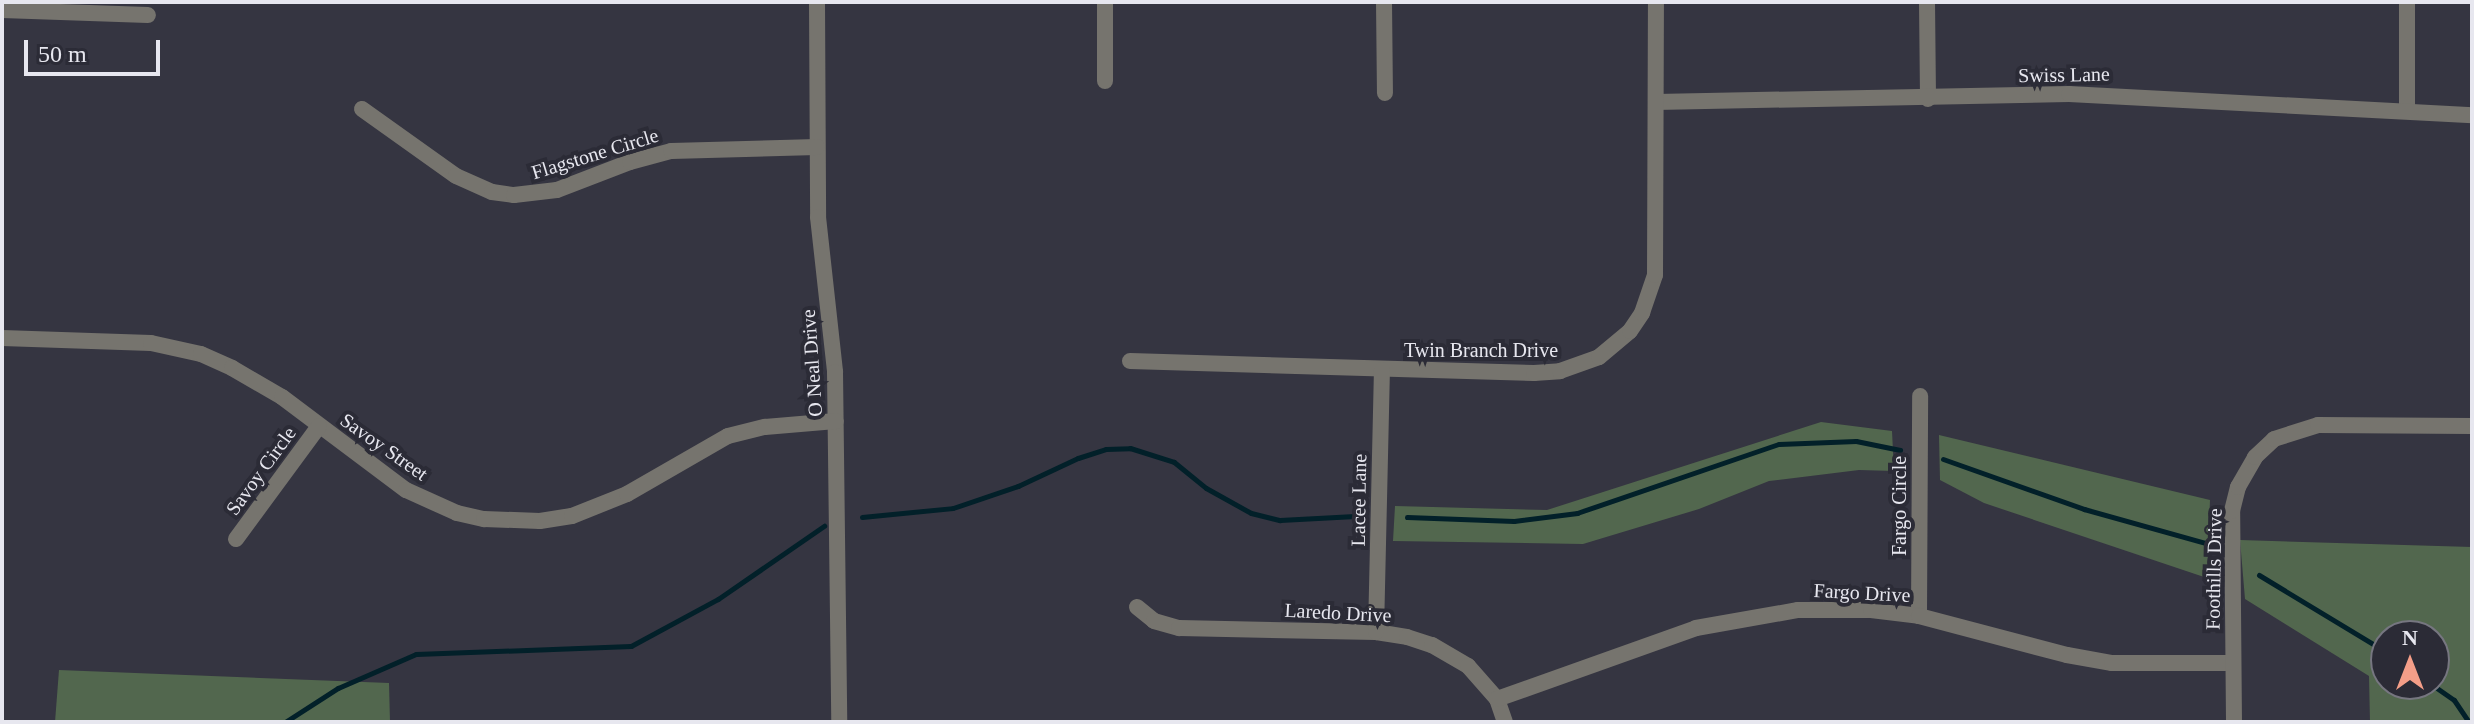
<!DOCTYPE html>
<html>
<head>
<meta charset="utf-8">
<style>
	body { margin:0 }
	#map { position:relative; width:2474px; height:724px; overflow:hidden; background:#353541; font-family:Georgia,serif }
	div>[style] { position:absolute }
	.green>* { inset:0; background:#52674e }
	.stream>* { height:5px; margin:-2.5px; padding:0 2.5px; transform-origin:2.5px; border-radius:2.5px; background:#022029 }
	.street>* { height:16px; margin:-8px; padding:0 8px; transform-origin:8px; border-radius:8px; background:#76746e }
	span { translate:-50% -50%; white-space:nowrap; text-align:center; line-height:1.15; -webkit-text-stroke:8px #2b2b36; paint-order:stroke }
	.street-label { font-size:20px; color:#e7e7ef }
	.frame { position:absolute; inset:0; border:4px solid #e7e7ef; pointer-events:none }
	.north { position:absolute; left:2370px; top:620px; width:80px; height:80px; box-sizing:border-box; background:#2b2b36; border:2px solid #767680; border-radius:50%; rotate:0deg; font-size:22px; font-weight:700; line-height:32px; text-align:center; color:#e7e7ef }
	.north::after { content:''; display:block; margin:auto; width:28px; height:36px; background:#f49e88; clip-path:polygon(50% 0,100% 100%,50% 72%,0 100%) }
	.scale { position:absolute; left:24px; top:40px; width:136px; height:36px; box-sizing:border-box; border:4px solid #e7e7ef; border-top:0; padding-left:10px; font-size:24px; line-height:28px; white-space:nowrap; color:#e7e7ef; -webkit-text-stroke:6px #2b2b36; paint-order:stroke }
</style>
</head>
<body>
<div id="map">
	<div class="green">
		<i style="clip-path:polygon(1821px 422px,1892px 431px,1894px 471px,1859px 470px,1769px 481px,1699px 509px,1583px 544px,1393px 541px,1395px 506px,1547px 510px)"></i>
		<i style="clip-path:polygon(1939px 435px,2210px 500px,2207px 578px,1984px 503px,1940px 480px)"></i>
		<i style="clip-path:polygon(evenodd,2240px 540px,2472px 547px,2472px 722px,2370px 722px,2369px 676px,2245px 599px,2240px 540px,2386px 636px,2434px 636px,2434px 684px,2386px 684px,2386px 636px)"></i>
		<i style="clip-path:polygon(59px 670px,389px 683px,390px 722px,55px 722px)"></i>
	</div>
	<div class="stream">
		<i style="left:1943px;top:459px;width:150px;rotate:19.5deg"></i>
		<i style="left:2084px;top:509px;width:134px;rotate:15.6deg"></i>
		<i style="left:862px;top:517px;width:91px;rotate:-5.6deg"></i>
		<i style="left:953px;top:508px;width:69px;rotate:-18.7deg"></i>
		<i style="left:1018px;top:486px;width:66px;rotate:-25deg"></i>
		<i style="left:1078px;top:458px;width:29px;rotate:-18deg"></i>
		<i style="left:1106px;top:449px;width:24px;rotate:-2deg"></i>
		<i style="left:1130px;top:448px;width:46px;rotate:17.7deg"></i>
		<i style="left:1174px;top:462px;width:41px;rotate:39.1deg"></i>
		<i style="left:1206px;top:488px;width:51px;rotate:29.1deg"></i>
		<i style="left:1251px;top:513px;width:30px;rotate:14deg"></i>
		<i style="left:1280px;top:520px;width:75px;rotate:-3.1deg"></i>
		<i style="left:1407px;top:517px;width:107px;rotate:2.1deg"></i>
		<i style="left:1514px;top:521px;width:64px;rotate:-7.2deg"></i>
		<i style="left:1577px;top:513px;width:213px;rotate:-18.9deg"></i>
		<i style="left:1779px;top:444px;width:77px;rotate:-2.2deg"></i>
		<i style="left:1856px;top:441px;width:45px;rotate:11.6deg"></i>
		<i style="left:2259px;top:575px;width:149px;rotate:31.2deg"></i>
		<i style="left:2431px;top:684px;width:28px;rotate:35deg"></i>
		<i style="left:2454px;top:700px;width:27px;rotate:56deg"></i>
		<i style="left:285px;top:722px;width:63px;rotate:-32.7deg"></i>
		<i style="left:338px;top:688px;width:85px;rotate:-23.6deg"></i>
		<i style="left:416px;top:654px;width:215px;rotate:-2.1deg"></i>
		<i style="left:631px;top:646px;width:99px;rotate:-28.4deg"></i>
		<i style="left:718px;top:599px;width:129px;rotate:-34.6deg"></i>
	</div>
	<div class="street">
		<i style="left:817px;top:2px;width:215px;rotate:89.7deg"></i>
		<i style="left:818px;top:217px;width:156px;rotate:83.7deg"></i>
		<i style="left:835px;top:372px;width:350px;rotate:89.3deg"></i>
		<i style="left:1105px;top:2px;width:79px;rotate:90deg"></i>
		<i style="left:1384px;top:2px;width:91px;rotate:89.4deg"></i>
		<i style="left:1927px;top:2px;width:97px;rotate:89.4deg"></i>
		<i style="left:2407px;top:2px;width:109px;rotate:90deg"></i>
		<i style="left:2px;top:10px;width:146px;rotate:2deg"></i>
		<i style="left:1656px;top:102px;width:413px;rotate:-1.1deg"></i>
		<i style="left:2069px;top:94px;width:404px;rotate:3deg"></i>
		<i style="left:362px;top:109px;width:115px;rotate:35.5deg"></i>
		<i style="left:456px;top:176px;width:39px;rotate:24deg"></i>
		<i style="left:492px;top:192px;width:22px;rotate:8deg"></i>
		<i style="left:514px;top:195px;width:43px;rotate:-6.6deg"></i>
		<i style="left:557px;top:190px;width:78px;rotate:-21deg"></i>
		<i style="left:630px;top:162px;width:42px;rotate:-15deg"></i>
		<i style="left:671px;top:151px;width:146px;rotate:-1.6deg"></i>
		<i style="left:2px;top:338px;width:149px;rotate:1.9deg"></i>
		<i style="left:151px;top:343px;width:51px;rotate:12.4deg"></i>
		<i style="left:201px;top:354px;width:34px;rotate:24deg"></i>
		<i style="left:232px;top:368px;width:58px;rotate:30.1deg"></i>
		<i style="left:282px;top:397px;width:155px;rotate:36.9deg"></i>
		<i style="left:406px;top:490px;width:56px;rotate:24.3deg"></i>
		<i style="left:457px;top:513px;width:28px;rotate:13deg"></i>
		<i style="left:484px;top:519px;width:56px;rotate:2deg"></i>
		<i style="left:540px;top:521px;width:32px;rotate:-9deg"></i>
		<i style="left:572px;top:516px;width:59px;rotate:-21.8deg"></i>
		<i style="left:627px;top:494px;width:116px;rotate:-29.9deg"></i>
		<i style="left:728px;top:436px;width:38px;rotate:-14deg"></i>
		<i style="left:765px;top:427px;width:71px;rotate:-4.8deg"></i>
		<i style="left:1130px;top:361px;width:404px;rotate:1.7deg"></i>
		<i style="left:1534px;top:373px;width:26px;rotate:-4deg"></i>
		<i style="left:1560px;top:371px;width:41px;rotate:-19.7deg"></i>
		<i style="left:1599px;top:357px;width:40px;rotate:-40deg"></i>
		<i style="left:1630px;top:331px;width:22px;rotate:-56deg"></i>
		<i style="left:1642px;top:313px;width:40px;rotate:-71.1deg"></i>
		<i style="left:1655px;top:275px;width:273px;rotate:-89.8deg"></i>
		<i style="left:236px;top:539px;width:140px;rotate:-53.7deg"></i>
		<i style="left:1137px;top:607px;width:22px;rotate:39deg"></i>
		<i style="left:1154px;top:621px;width:26px;rotate:16deg"></i>
		<i style="left:1179px;top:628px;width:197px;rotate:1.2deg"></i>
		<i style="left:1376px;top:632px;width:31px;rotate:9deg"></i>
		<i style="left:1407px;top:637px;width:26px;rotate:18deg"></i>
		<i style="left:1432px;top:645px;width:42px;rotate:30.3deg"></i>
		<i style="left:1468px;top:666px;width:44px;rotate:48.7deg"></i>
		<i style="left:1497px;top:699px;width:24px;rotate:71deg"></i>
		<i style="left:1919px;top:616px;width:220px;rotate:-89.7deg"></i>
		<i style="left:1376px;top:632px;width:262px;rotate:-88.7deg"></i>
		<i style="left:1497px;top:699px;width:211px;rotate:-19.6deg"></i>
		<i style="left:1696px;top:628px;width:104px;rotate:-10deg"></i>
		<i style="left:1798px;top:610px;width:73px"></i>
		<i style="left:1871px;top:610px;width:48px;rotate:7.1deg"></i>
		<i style="left:1919px;top:616px;width:153px;rotate:14.8deg"></i>
		<i style="left:2067px;top:655px;width:46px;rotate:10.1deg"></i>
		<i style="left:2112px;top:663px;width:121px"></i>
		<i style="left:2234px;top:722px;width:211px;rotate:-90.5deg"></i>
		<i style="left:2232px;top:511px;width:25px;rotate:-76deg"></i>
		<i style="left:2238px;top:487px;width:34px;rotate:-60deg"></i>
		<i style="left:2255px;top:457px;width:26px;rotate:-43deg"></i>
		<i style="left:2274px;top:439px;width:46px;rotate:-17.7deg"></i>
		<i style="left:2318px;top:425px;width:154px;rotate:0.4deg"></i>
	</div>
	<div class="street-label">
		<span style="left:2064px;top:75px;rotate:-1deg">Swiss Lane</span>
		<span style="left:595px;top:154px;rotate:-17deg">Flagstone Circle</span>
		<span style="left:1481px;top:350px">Twin Branch Drive</span>
		<span style="left:812px;top:363px;rotate:-94deg">O Neal Drive</span>
		<span style="left:384px;top:447px;rotate:35deg">Savoy Street</span>
		<span style="left:261px;top:471px;rotate:-54deg">Savoy Circle</span>
		<span style="left:1359px;top:500px;rotate:-89deg">Lacee Lane</span>
		<span style="left:1899px;top:506px;rotate:-90deg">Fargo Circle</span>
		<span style="left:2214px;top:569px;rotate:-89deg">Foothills Drive</span>
		<span style="left:1862px;top:593px;rotate:3deg">Fargo Drive</span>
		<span style="left:1338px;top:613px;rotate:3deg">Laredo Drive</span>
	</div>
	<div class="frame"></div>
	<div class="north">N</div>
	<div class="scale">50 m</div>
</div>
</body>
</html>
